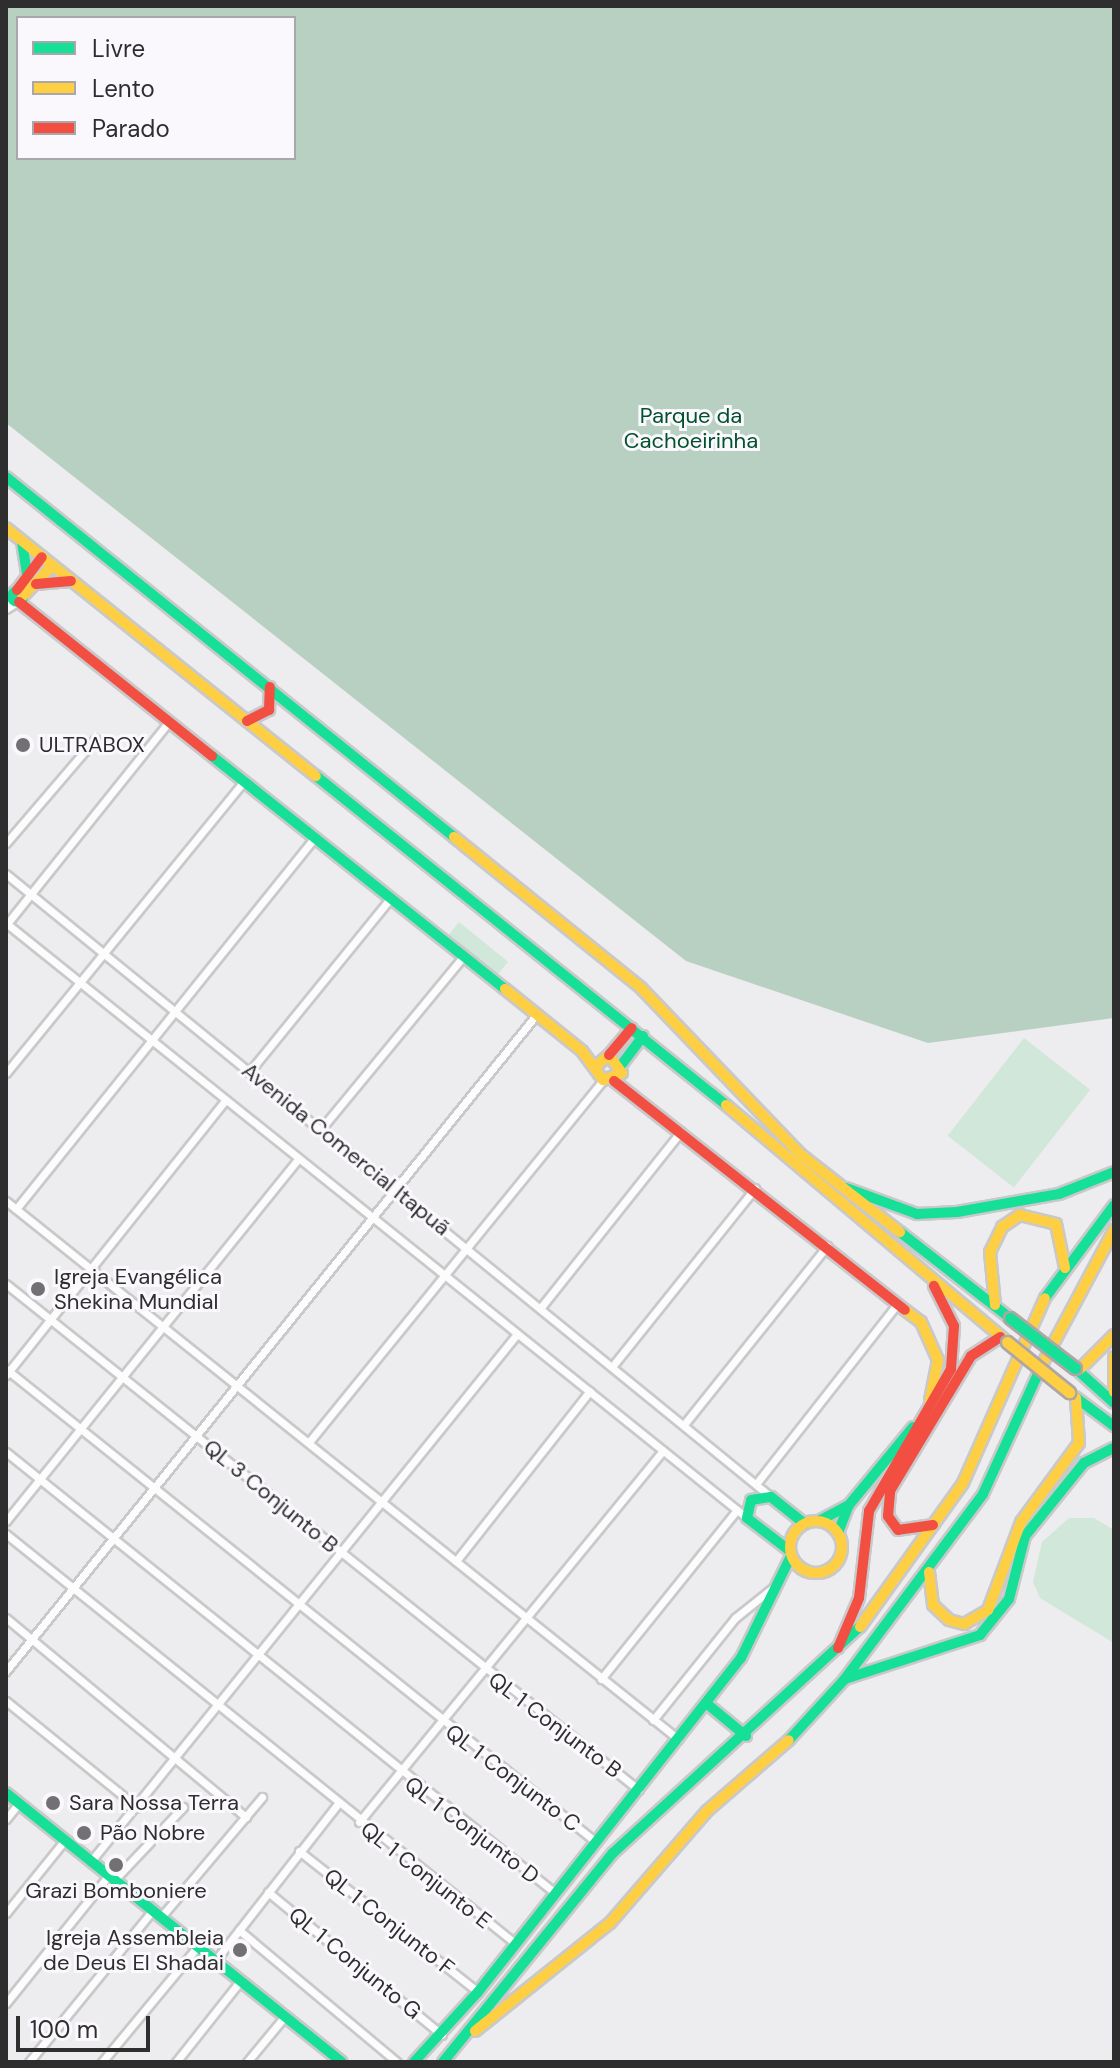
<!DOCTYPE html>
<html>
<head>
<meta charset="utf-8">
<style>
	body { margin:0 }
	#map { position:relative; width:1120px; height:2068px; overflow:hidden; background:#edecee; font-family:"DM Sans",sans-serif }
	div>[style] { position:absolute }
	.green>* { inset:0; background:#d0e7d9; transform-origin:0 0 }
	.forest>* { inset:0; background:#b8d0c1 }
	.roads { filter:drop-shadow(2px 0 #c9c8ca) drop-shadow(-2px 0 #c9c8ca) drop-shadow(0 2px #c9c8ca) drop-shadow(0 -2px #c9c8ca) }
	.street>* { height:7px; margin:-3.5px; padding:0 3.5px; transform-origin:3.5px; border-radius:3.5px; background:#fcfcfc }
	.fast>* { height:10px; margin:-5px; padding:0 5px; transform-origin:5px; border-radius:5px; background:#16e098 }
	.fast>.ring { margin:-5px; padding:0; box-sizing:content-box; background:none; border:10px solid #16e098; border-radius:50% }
	.slow>* { height:10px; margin:-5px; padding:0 5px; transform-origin:5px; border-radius:5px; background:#ffcf43 }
	.slow>.ring { margin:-5px; padding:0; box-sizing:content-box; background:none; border:10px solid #ffcf43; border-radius:50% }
	.jam>* { height:10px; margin:-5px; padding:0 5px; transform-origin:5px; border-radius:5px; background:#f24e42 }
	.bridges { filter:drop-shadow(2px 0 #afa5a4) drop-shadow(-2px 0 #afa5a4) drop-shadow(0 2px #afa5a4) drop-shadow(0 -2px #afa5a4) }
	.fast-bridge>* { height:11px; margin:-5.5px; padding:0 5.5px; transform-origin:5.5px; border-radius:5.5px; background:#16e098 }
	.slow-bridge>* { height:11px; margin:-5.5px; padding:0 5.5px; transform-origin:5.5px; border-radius:5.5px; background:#ffcf43 }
	.dots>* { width:22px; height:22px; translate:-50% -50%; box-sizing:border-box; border:4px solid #fbf8fd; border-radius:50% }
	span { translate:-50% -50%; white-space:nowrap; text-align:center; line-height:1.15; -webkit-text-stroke:6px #fbf8fd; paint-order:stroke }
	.park-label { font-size:22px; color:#00512e }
	.poi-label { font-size:22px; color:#2f2e2f }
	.left { translate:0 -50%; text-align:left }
	.right { translate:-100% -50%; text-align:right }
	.street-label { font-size:22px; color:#2f2e2f }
	.frame { position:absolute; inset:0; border:8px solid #2f2e2f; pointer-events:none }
	.legend { position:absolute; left:16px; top:16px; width:280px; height:144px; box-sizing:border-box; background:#fbf8fd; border:2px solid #a9a7ab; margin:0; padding:10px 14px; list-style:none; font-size:24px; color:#2f2e2f }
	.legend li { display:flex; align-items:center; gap:16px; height:40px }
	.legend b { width:40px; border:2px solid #a9a7ab }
	.scale { position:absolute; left:16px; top:2016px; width:134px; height:36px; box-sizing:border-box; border:4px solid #2f2e2f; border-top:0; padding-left:10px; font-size:24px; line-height:28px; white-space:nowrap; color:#2f2e2f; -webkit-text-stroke:6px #fbf8fd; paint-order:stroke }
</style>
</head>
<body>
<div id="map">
	<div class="green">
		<i style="left:459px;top:922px;width:63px;height:18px;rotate:39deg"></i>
		<i style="left:1024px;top:1038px;width:84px;height:124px;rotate:38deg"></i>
		<i style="clip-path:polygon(1069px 1518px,1094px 1518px,1114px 1530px,1114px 1643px,1040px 1598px,1033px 1582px,1042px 1542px)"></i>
	</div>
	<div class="forest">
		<i style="clip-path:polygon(evenodd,6px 6px,1114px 6px,1114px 1018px,928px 1043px,686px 961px,6px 423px,6px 6px,18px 18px,294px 18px,294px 158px,18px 158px,18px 18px)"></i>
	</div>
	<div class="roads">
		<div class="street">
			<i style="left:6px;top:601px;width:7px;rotate:-45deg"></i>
			<i style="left:6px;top:609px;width:13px;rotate:-32deg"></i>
			<i style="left:6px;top:843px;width:137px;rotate:-49.4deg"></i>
			<i style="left:6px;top:874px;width:987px;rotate:39.16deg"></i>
			<i style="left:6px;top:923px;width:950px;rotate:38.76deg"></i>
			<i style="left:6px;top:925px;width:259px;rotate:-51.3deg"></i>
			<i style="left:250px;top:1071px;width:222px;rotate:-50.9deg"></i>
			<i style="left:6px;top:1073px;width:375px;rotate:-50.8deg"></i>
			<i style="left:321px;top:1129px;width:223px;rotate:-50.5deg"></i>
			<i style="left:6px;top:1201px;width:861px;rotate:38.68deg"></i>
			<i style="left:16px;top:1209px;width:476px;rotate:-51.2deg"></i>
			<i style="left:6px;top:1284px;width:810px;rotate:38.64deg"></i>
			<i style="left:542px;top:1306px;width:223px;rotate:-51.5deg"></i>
			<i style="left:615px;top:1363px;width:224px;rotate:-51.3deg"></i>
			<i style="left:6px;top:1369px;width:756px;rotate:38.72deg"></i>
			<i style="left:6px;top:1375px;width:351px;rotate:-51.4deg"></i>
			<i style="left:686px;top:1422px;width:226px;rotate:-51.3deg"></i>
			<i style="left:309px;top:1442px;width:466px;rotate:-50.9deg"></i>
			<i style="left:6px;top:1452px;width:704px;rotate:38.77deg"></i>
			<i style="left:756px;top:1484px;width:229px;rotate:-51.9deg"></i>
			<i style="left:6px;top:1521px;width:465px;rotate:-51.1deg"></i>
			<i style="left:6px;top:1534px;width:654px;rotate:38.8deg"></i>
			<i style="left:456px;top:1561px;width:216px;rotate:-51.8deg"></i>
			<i style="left:6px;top:1618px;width:312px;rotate:39.7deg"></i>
			<i style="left:6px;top:1671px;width:843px;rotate:-51.06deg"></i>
			<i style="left:601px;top:1679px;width:217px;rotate:-51.2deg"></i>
			<i style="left:6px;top:1701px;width:169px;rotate:39deg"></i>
			<i style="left:653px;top:1720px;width:131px;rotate:-51.2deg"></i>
			<i style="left:735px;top:1618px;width:51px;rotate:-38.7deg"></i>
			<i style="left:6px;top:1819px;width:21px;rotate:-51deg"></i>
			<i style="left:359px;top:1822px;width:480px;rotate:-50.7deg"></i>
			<i style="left:299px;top:1851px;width:228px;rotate:38.2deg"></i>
			<i style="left:91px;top:1861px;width:678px;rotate:-51.05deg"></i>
			<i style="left:115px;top:1879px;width:99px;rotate:-46.6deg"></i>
			<i style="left:268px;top:1892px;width:225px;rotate:39.4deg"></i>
			<i style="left:6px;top:1913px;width:94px;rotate:-51.1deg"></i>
			<i style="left:161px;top:1917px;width:157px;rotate:-49.9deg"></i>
			<i style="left:239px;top:1930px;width:206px;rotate:39.9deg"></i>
			<i style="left:215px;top:1961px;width:198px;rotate:-52deg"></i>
			<i style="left:6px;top:2003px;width:164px;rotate:-51.2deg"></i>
			<i style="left:29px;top:2062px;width:196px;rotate:-50.8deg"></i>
			<i style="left:102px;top:2062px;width:151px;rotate:-50.4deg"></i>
			<i style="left:176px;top:2062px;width:105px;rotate:-51.6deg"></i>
			<i style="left:247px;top:2062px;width:60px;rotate:-50.4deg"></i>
		</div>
		<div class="fast">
			<i style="left:6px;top:477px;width:575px;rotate:38.78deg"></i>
			<i style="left:22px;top:542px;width:33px;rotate:81deg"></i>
			<i class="ring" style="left:11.5px;top:590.5px;width:1px;height:1px"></i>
			<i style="left:212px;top:756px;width:374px;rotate:38.5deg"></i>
			<i style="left:316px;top:776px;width:526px;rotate:38.74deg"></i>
			<i style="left:622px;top:1064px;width:35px;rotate:-53deg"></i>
			<i style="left:846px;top:1188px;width:76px;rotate:20.1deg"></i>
			<i style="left:917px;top:1214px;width:40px;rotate:-2.9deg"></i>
			<i style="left:957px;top:1212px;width:104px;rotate:-10deg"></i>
			<i style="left:1059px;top:1194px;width:59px;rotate:-21.8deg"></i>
			<i style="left:900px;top:1232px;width:140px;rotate:38deg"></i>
			<i style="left:1045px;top:1298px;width:116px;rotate:-53.4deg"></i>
			<i style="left:1075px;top:1368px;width:52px;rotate:41.9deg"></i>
			<i style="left:1075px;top:1397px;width:49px;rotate:36.6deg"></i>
			<i style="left:819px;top:1521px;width:34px;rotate:-28deg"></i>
			<i style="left:849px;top:1505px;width:101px;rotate:-50.6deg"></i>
			<i style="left:838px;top:1533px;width:30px;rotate:-69deg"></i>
			<i style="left:790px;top:1551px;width:54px;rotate:-142.5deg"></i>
			<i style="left:747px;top:1518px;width:18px;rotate:-77deg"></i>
			<i style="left:751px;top:1500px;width:20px;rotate:-9deg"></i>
			<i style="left:771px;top:1497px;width:43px;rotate:38.5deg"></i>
			<i style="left:848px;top:1678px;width:139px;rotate:-18deg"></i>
			<i style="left:980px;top:1635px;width:46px;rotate:-51.1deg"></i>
			<i style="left:1009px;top:1599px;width:65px;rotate:-75.7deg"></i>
			<i style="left:1025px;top:1536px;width:94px;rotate:-51.1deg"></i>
			<i style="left:1084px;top:1463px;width:34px;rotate:-27deg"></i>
			<i style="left:706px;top:1703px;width:52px;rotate:39.5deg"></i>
			<i style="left:789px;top:1740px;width:81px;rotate:-47.5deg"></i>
			<i style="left:844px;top:1680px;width:232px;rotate:-53.2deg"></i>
			<i style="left:983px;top:1494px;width:144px;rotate:-65.4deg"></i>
			<i style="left:6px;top:1793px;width:430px;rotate:38.7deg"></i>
			<i style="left:414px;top:2062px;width:95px;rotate:-47.6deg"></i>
			<i style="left:478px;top:1992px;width:425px;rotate:-51.8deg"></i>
			<i style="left:741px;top:1658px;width:114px;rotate:-63.9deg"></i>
			<i style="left:443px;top:2062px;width:269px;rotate:-50.9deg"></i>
			<i style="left:613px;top:1853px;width:335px;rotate:-42.5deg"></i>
		</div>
		<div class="slow">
			<i style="left:6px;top:528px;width:397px;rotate:38.7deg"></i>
			<i style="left:23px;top:596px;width:42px;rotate:-46deg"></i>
			<i style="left:454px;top:837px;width:240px;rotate:38.9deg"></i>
			<i style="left:641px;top:988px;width:230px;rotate:46.2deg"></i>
			<i style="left:800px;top:1154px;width:127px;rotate:38deg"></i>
			<i style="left:505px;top:989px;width:99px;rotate:38.8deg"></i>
			<i style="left:582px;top:1051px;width:36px;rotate:54deg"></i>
			<i style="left:603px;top:1080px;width:20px;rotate:-20deg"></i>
			<i style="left:622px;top:1073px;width:22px;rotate:-126deg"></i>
			<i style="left:609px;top:1055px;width:17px;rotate:140deg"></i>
			<i style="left:726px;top:1105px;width:368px;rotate:40.1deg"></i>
			<i style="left:995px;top:1305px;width:53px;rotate:-95.4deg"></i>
			<i style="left:990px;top:1252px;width:28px;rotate:-64deg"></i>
			<i style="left:1002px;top:1227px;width:22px;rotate:-34deg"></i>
			<i style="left:1020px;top:1215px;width:37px;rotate:14deg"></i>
			<i style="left:1056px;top:1224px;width:45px;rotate:78.4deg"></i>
			<i style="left:905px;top:1310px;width:20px;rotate:37deg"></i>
			<i style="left:921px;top:1322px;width:42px;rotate:65.9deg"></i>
			<i style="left:938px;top:1360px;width:41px;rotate:101.3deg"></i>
			<i style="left:1114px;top:1357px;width:35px;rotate:90deg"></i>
			<i style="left:1043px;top:1363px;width:151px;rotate:-61.9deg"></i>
			<i style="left:1079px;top:1370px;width:49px;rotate:-45deg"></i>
			<i class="ring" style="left:790px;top:1521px;width:42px;height:42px"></i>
			<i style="left:929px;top:1572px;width:33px;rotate:83deg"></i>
			<i style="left:933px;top:1605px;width:22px;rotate:43deg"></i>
			<i style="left:949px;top:1620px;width:16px;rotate:15deg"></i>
			<i style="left:964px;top:1624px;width:28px;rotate:-30deg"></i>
			<i style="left:988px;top:1610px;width:94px;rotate:-69.4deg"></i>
			<i style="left:1021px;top:1522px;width:98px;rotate:-53.7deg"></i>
			<i style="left:1079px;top:1443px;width:45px;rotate:-93.8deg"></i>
			<i style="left:860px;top:1627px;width:177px;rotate:-54.4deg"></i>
			<i style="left:963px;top:1483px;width:202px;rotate:-66.1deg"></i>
			<i style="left:475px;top:2031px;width:173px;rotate:-38.7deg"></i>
			<i style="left:610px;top:1923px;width:148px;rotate:-49.1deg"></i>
			<i style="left:707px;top:1811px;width:108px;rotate:-40.9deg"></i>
		</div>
		<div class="jam">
			<i style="left:36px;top:584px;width:35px;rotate:-5deg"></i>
			<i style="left:17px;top:590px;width:41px;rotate:-52.9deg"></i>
			<i style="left:19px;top:602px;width:247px;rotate:38.6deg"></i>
			<i style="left:247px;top:721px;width:25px;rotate:-27deg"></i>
			<i style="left:269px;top:710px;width:23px;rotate:-88deg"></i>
			<i style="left:609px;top:1055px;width:35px;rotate:-50deg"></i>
			<i style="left:614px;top:1081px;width:370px;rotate:38.2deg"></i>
			<i style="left:933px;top:1525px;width:35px;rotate:172deg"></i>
			<i style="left:898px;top:1530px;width:17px;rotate:-126deg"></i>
			<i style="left:888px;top:1516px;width:25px;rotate:-85deg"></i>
			<i style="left:890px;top:1491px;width:157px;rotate:-59deg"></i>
			<i style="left:971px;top:1356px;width:35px;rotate:-33deg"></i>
			<i style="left:838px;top:1648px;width:54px;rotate:-67.2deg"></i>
			<i style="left:859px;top:1598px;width:88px;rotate:-83.4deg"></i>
			<i style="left:869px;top:1511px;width:164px;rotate:-60deg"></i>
			<i style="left:951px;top:1369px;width:43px;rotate:-86deg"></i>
			<i style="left:954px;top:1326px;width:45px;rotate:-116.6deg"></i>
		</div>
	</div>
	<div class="bridges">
		<div class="fast-bridge">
			<i style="left:1010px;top:1318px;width:82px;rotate:37.6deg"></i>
		</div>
		<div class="slow-bridge">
			<i style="left:1007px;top:1342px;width:80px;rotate:38.9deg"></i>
		</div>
	</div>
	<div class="dots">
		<i style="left:23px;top:745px;background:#727072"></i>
		<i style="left:38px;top:1289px;background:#727072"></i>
		<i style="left:53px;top:1803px;background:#727072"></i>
		<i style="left:84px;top:1833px;background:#727072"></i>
		<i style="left:116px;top:1865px;background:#727072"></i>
		<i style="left:240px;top:1950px;background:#727072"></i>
	</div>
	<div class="park-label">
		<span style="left:691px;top:428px">Parque da<br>Cachoeirinha</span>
	</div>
	<div class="poi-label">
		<span class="left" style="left:39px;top:745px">ULTRABOX</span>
		<span class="left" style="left:54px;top:1289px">Igreja Evangélica<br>Shekina Mundial</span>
		<span class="left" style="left:69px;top:1803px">Sara Nossa Terra</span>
		<span class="left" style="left:100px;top:1833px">Pão Nobre</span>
		<span style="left:116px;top:1891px">Grazi Bomboniere</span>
		<span class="right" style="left:224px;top:1950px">Igreja Assembleia<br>de Deus El Shadai</span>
	</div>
	<div class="street-label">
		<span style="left:346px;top:1149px;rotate:39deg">Avenida Comercial Itapuã</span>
		<span style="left:271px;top:1496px;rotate:39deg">QL 3 Conjunto B</span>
		<span style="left:555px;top:1725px;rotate:37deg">QL 1 Conjunto B</span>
		<span style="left:513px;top:1778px;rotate:37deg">QL 1 Conjunto C</span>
		<span style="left:472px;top:1830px;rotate:37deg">QL 1 Conjunto D</span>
		<span style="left:426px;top:1875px;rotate:38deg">QL 1 Conjunto E</span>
		<span style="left:389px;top:1922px;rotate:38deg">QL 1 Conjunto F</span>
		<span style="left:355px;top:1963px;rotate:39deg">QL 1 Conjunto G</span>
	</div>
	<div class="frame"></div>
	<ul class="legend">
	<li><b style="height:10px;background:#16e098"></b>Livre</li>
	<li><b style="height:10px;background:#ffcf43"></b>Lento</li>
	<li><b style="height:10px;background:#f24e42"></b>Parado</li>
	</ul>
	<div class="scale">100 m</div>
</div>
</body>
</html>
